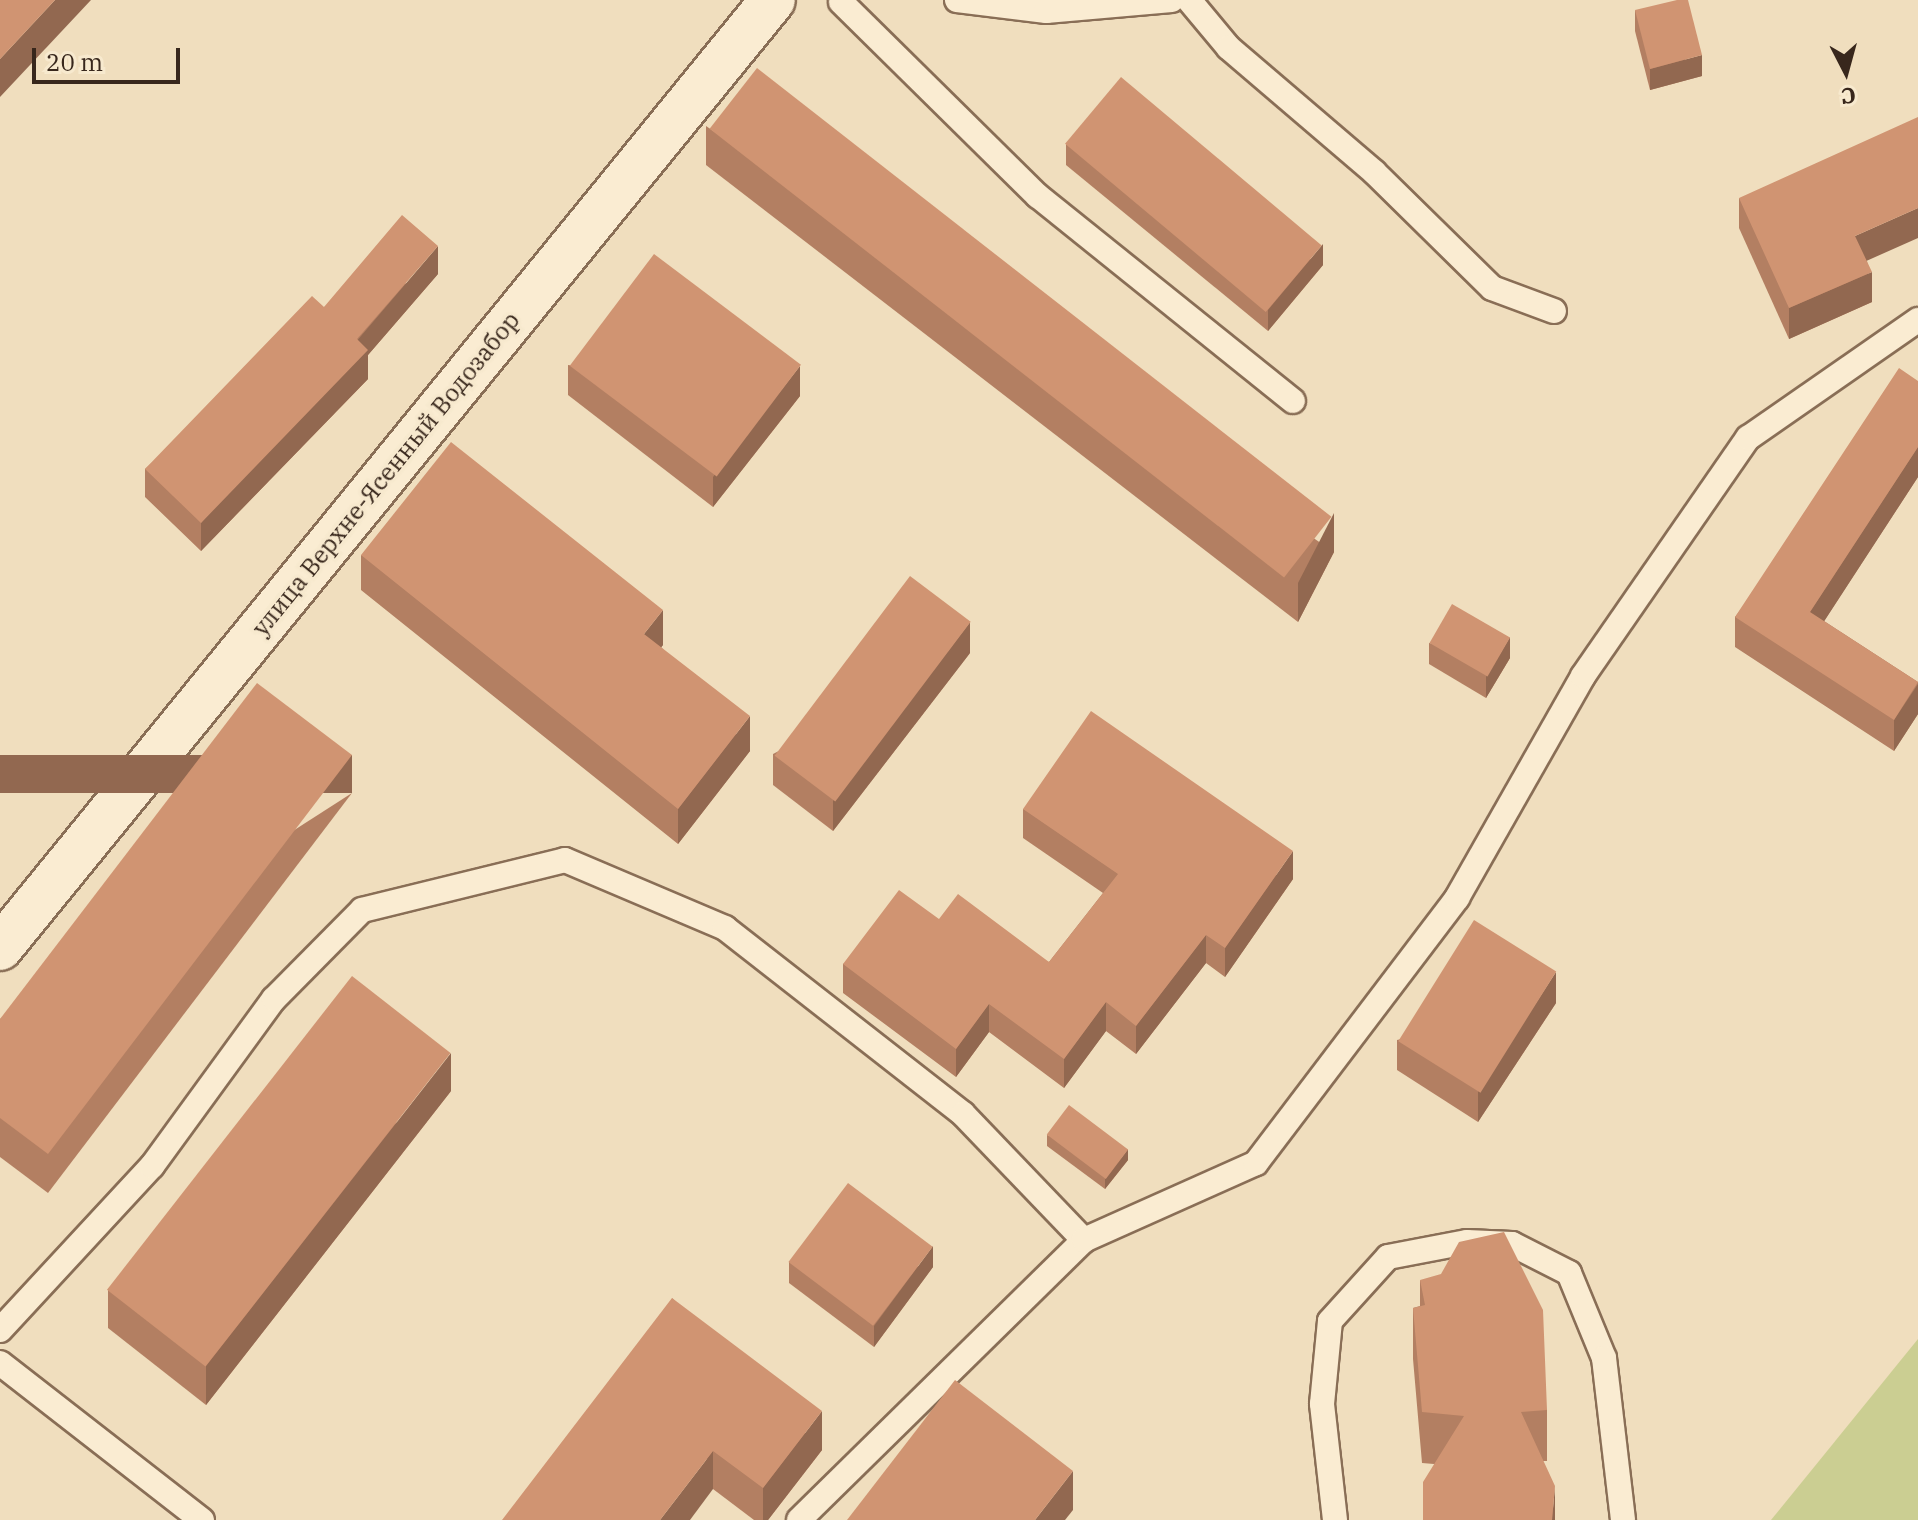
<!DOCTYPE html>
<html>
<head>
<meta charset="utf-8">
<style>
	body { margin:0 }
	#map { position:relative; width:1918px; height:1520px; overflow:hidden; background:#f0debe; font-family:"IBM Plex Serif",serif }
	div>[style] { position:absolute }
	.green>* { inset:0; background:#cbce92 }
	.roads { filter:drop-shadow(2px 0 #896e56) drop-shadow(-2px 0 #896e56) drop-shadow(0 2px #896e56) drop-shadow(0 -2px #896e56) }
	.lane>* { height:24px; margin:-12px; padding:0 12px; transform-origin:12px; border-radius:12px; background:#faecd2 }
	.street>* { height:44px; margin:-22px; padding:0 22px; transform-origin:22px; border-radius:22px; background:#faecd2 }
	.wall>* { inset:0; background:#b37f62 }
	.shaded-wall>* { inset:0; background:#926850; transform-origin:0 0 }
	.building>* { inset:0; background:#d09472; transform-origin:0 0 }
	span { translate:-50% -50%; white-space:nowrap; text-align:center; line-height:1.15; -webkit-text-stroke:7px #f7e9ce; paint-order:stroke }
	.street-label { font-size:24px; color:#38271c }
	.north { position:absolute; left:1806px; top:32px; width:80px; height:80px; -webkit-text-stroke:6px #f7e9ce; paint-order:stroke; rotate:174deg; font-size:22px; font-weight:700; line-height:32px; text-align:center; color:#38271c }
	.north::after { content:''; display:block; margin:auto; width:28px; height:36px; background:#38271c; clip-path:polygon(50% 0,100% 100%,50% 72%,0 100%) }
	.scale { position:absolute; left:32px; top:48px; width:148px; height:36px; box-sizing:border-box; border:4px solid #38271c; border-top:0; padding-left:10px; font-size:24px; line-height:28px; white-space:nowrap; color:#38271c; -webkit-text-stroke:6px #f7e9ce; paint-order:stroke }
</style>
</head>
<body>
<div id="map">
	<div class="green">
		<i style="clip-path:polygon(1918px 1339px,1918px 1520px,1771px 1520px)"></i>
	</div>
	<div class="roads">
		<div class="lane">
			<i style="left:957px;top:0;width:90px;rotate:7deg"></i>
			<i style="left:1046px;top:11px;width:126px;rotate:-5deg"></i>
			<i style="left:1189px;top:0;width:62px;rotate:50.2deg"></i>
			<i style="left:1229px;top:48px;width:191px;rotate:40.5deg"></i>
			<i style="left:1374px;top:172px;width:165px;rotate:44.5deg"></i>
			<i style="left:1492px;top:288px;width:66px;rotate:20.4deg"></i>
			<i style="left:841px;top:2px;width:276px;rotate:44.6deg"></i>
			<i style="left:1038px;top:196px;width:327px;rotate:38.8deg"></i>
			<i style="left:0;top:1330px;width:224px;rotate:-47.2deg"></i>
			<i style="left:152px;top:1166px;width:207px;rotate:-53.9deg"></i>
			<i style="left:274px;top:999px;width:125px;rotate:-45.3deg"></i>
			<i style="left:362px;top:910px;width:209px;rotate:-13.8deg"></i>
			<i style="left:565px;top:860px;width:174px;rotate:23deg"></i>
			<i style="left:725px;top:928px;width:302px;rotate:38deg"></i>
			<i style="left:963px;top:1114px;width:175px;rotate:46.2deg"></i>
			<i style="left:0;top:1363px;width:256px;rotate:37.9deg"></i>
			<i style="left:799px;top:1520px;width:400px;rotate:-44.5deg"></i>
			<i style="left:1084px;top:1240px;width:188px;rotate:-24.1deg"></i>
			<i style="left:1256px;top:1163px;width:333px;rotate:-52.8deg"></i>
			<i style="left:1457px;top:898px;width:255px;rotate:-60.4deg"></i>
			<i style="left:1583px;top:676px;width:290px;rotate:-55.3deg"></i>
			<i style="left:1748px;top:438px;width:207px;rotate:-34.8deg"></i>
			<i style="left:1335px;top:1520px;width:117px;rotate:-96.4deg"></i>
			<i style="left:1322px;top:1404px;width:83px;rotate:-84.5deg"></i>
			<i style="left:1330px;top:1321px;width:86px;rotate:-47.8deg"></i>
			<i style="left:1388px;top:1257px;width:80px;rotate:-10.8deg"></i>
			<i style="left:1467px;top:1242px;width:45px;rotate:2.5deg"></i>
			<i style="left:1512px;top:1244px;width:64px;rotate:27deg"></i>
			<i style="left:1569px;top:1273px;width:92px;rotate:67.6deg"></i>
			<i style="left:1604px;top:1358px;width:163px;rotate:83.3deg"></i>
		</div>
		<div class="street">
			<i style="left:0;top:948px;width:1223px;rotate:-50.81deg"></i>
		</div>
	</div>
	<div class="wall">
		<i style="clip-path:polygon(1635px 10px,1702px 76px,1650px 90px,1635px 31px)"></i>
		<i style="clip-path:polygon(706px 126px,1334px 552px,1298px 622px,706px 165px)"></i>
		<i style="clip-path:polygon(1066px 144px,1323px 265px,1268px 331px,1066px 165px)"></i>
		<i style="clip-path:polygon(1739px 198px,1867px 261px,1872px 302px,1789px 339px,1739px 228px)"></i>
		<i style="clip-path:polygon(438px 274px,368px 355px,368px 379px,201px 551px,145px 497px,145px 469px,324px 307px)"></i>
		<i style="clip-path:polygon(568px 365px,800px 396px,713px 507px,568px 395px)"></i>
		<i style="clip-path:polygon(1918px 381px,1918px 477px,1824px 621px,1918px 682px,1918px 714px,1894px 751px,1735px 647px,1735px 617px)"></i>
		<i style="clip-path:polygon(361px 555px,663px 645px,661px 647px,750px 751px,678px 844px,361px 590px)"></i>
		<i style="clip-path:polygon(1429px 643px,1510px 658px,1486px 698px,1429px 664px)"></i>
		<i style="clip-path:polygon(970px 653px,833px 831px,773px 785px,773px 754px)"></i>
		<i style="clip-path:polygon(352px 793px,48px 1193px,0 1157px,0 1019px)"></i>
		<i style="clip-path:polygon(1023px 809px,1293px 879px,1225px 977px,1206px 963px,1136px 1054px,1106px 1031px,1064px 1088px,989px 1032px,956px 1077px,843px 993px,843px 964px,939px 919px,1049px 962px,1103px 893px,1023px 838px)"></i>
		<i style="clip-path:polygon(1556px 1003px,1478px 1122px,1397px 1070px,1397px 1040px)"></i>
		<i style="clip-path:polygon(451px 1091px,206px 1405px,108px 1328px,108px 1290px)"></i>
		<i style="clip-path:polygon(1047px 1135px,1128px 1160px,1105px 1189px,1047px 1146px)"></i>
		<i style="clip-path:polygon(789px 1262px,933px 1267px,874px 1347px,789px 1283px)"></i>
		<i style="clip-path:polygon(1420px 1280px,1547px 1410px,1547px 1461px,1543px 1461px,1555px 1520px,1434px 1464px,1422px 1463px,1413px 1359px,1413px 1308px,1420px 1306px)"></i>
		<i style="clip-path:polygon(672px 1298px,822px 1450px,768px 1520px,754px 1520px,713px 1489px)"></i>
	</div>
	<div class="shaded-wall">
		<i style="clip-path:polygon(55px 0,91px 0,0 97px,0 59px)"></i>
		<i style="clip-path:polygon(1702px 55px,1702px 76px,1650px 90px,1650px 69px)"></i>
		<i style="clip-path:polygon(1918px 208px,1918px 238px,1855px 266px,1855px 236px)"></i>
		<i style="clip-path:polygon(1323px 244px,1323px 265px,1268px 331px,1268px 310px)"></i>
		<i style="clip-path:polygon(438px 246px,438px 274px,368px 355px,368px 379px,201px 551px,201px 523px)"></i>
		<i style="clip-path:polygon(1872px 272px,1872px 302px,1789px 339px,1789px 308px)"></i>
		<i style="clip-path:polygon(800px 366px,800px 396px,713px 507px,713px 477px)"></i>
		<i style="clip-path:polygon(1918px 447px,1918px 477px,1810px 643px,1810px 612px)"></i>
		<i style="clip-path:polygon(1334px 513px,1334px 552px,1298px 622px,1298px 583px)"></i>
		<i style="clip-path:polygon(663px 610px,663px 645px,644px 669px,644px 634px)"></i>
		<i style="clip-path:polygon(970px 622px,970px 653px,833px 831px,833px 801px)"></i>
		<i style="clip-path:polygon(1510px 637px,1510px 658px,1486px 698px,1486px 677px)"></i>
		<i style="clip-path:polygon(1918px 684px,1918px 714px,1894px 751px,1894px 720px)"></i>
		<i style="clip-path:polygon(750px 716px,750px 751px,678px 844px,678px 809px)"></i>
		<i style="left:352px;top:755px;width:38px;height:502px;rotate:90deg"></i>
		<i style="clip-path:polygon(1293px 851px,1293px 879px,1225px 977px,1225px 948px)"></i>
		<i style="clip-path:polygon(1206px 935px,1206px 963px,1136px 1054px,1136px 1026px)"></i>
		<i style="clip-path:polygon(1556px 972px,1556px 1003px,1478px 1122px,1478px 1092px)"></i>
		<i style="clip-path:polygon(1106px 1002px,1106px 1031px,1064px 1088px,1064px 1059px)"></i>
		<i style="clip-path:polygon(989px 1004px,989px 1032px,956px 1077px,956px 1049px)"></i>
		<i style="clip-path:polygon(451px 1053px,451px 1091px,206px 1405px,206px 1366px)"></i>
		<i style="clip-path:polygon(1128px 1149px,1128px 1160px,1105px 1189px,1105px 1179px)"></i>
		<i style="clip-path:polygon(933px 1246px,933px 1267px,874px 1347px,874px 1326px)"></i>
		<i style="clip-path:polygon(822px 1411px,822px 1450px,768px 1520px,763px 1520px,763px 1488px)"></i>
		<i style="clip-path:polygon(713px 1451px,713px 1489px,690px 1520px,660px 1520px)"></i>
		<i style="clip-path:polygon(1073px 1471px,1073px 1510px,1065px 1520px,1035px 1520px)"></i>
		<i style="clip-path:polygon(1555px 1486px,1555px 1520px,1552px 1520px)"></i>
	</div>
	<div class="building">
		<i style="clip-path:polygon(0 0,55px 0,0 59px)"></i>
		<i style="clip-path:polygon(1677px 0,1688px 0,1702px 55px,1650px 69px,1635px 10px)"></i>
		<i style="left:757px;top:68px;width:729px;height:77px;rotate:38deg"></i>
		<i style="left:1121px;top:77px;width:262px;height:87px;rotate:40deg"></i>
		<i style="clip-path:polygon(1918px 117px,1918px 208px,1855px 236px,1872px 272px,1789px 308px,1739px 198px)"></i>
		<i style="clip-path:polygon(402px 215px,438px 246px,357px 339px,368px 350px,201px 523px,145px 469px,312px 296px,324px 307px)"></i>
		<i style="left:654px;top:254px;width:184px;height:140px;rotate:37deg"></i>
		<i style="clip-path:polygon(1899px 368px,1918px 381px,1918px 447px,1810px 612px,1918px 682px,1894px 720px,1735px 617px)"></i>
		<i style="clip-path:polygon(451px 442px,663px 610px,644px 634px,750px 716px,678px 809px,361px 555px)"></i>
		<i style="left:910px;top:576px;width:76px;height:225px;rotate:37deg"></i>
		<i style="left:1452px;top:604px;width:67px;height:45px;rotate:30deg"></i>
		<i style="clip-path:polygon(257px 683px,352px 755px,48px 1154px,0 1118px,0 1019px)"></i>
		<i style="clip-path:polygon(1091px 711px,1293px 851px,1225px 948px,1206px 935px,1136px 1026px,1106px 1002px,1064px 1059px,989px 1004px,956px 1049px,843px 964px,899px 890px,939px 919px,958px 894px,1049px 962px,1118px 874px,1023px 809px)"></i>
		<i style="left:1474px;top:920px;width:97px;height:143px;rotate:32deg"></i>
		<i style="left:352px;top:976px;width:125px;height:398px;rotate:38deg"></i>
		<i style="left:1069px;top:1105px;width:74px;height:37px;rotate:37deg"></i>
		<i style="left:848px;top:1183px;width:106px;height:99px;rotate:37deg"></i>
		<i style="clip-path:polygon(1504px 1232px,1543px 1310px,1547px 1410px,1521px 1412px,1555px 1486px,1552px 1520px,1423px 1520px,1423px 1482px,1464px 1416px,1422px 1412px,1413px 1308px,1425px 1305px,1420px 1280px,1441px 1274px,1459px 1242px)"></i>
		<i style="clip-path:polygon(672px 1298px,822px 1411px,763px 1488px,713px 1451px,660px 1520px,502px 1520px)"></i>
		<i style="clip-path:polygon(955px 1380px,1073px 1471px,1035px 1520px,847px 1520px)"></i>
	</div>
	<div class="street-label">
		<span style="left:386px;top:474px;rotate:-51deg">улица Верхне-Ясенный Водозабор</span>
	</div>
	<div class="north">С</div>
	<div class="scale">20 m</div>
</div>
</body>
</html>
